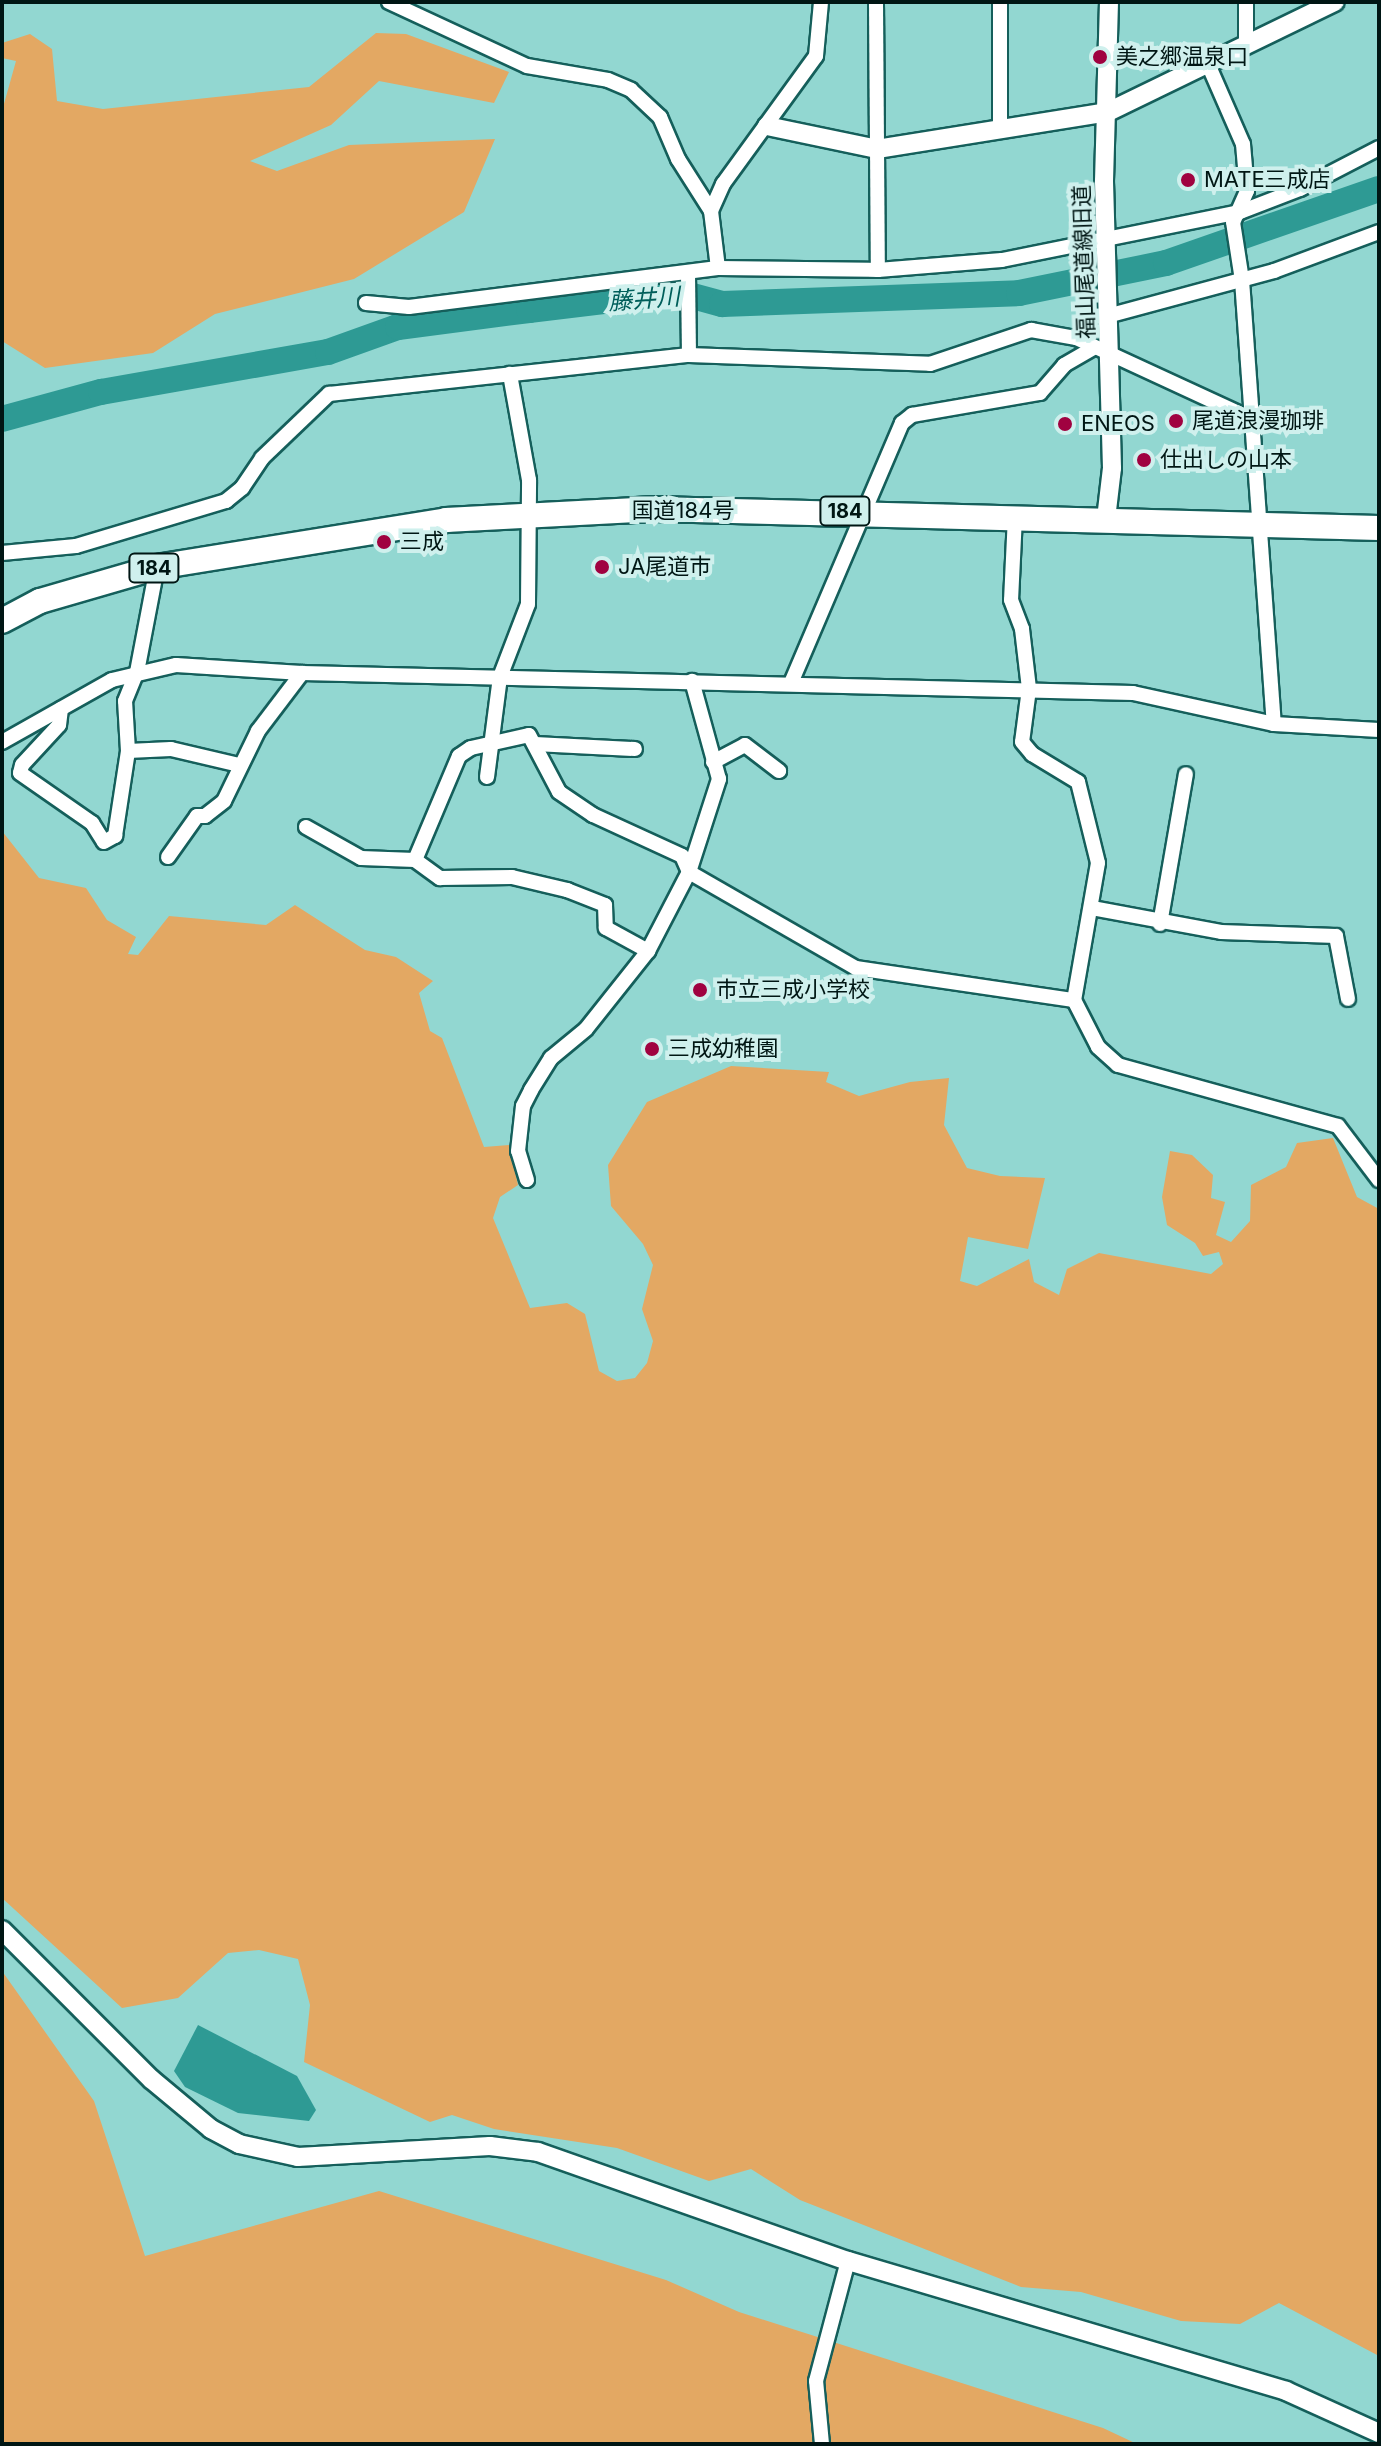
<!DOCTYPE html>
<html>
<head>
<meta charset="utf-8">
<style>
	body { margin:0 }
	#map { position:relative; width:1381px; height:2446px; overflow:hidden; background:#92d7d1; font-family:Inter,"Noto Sans JP",sans-serif }
	div>[style] { position:absolute }
	.green>* { inset:0; background:#e3a863 }
	.water>* { inset:0; background:#2e9a94 }
	.river>* { height:26px; margin:-13px; padding:0 13px; transform-origin:13px; border-radius:13px; background:#2e9a94 }
	.roads { filter:drop-shadow(2px 0 #155f5b) drop-shadow(-2px 0 #155f5b) drop-shadow(0 2px #155f5b) drop-shadow(0 -2px #155f5b) }
	.minor>* { height:14px; margin:-7px; padding:0 7px; transform-origin:7px; border-radius:7px; background:#fff }
	.tertiary>* { height:18px; margin:-9px; padding:0 9px; transform-origin:9px; border-radius:9px; background:#fff }
	.trunk>* { height:24px; margin:-12px; padding:0 12px; transform-origin:12px; border-radius:12px; background:#fff }
	.dots>* { width:22px; height:22px; translate:-50% -50%; box-sizing:border-box; border:4px solid #cff0ed; border-radius:50% }
	span { translate:-50% -50%; white-space:nowrap; text-align:center; line-height:1.15; -webkit-text-stroke:8px #cff0ed; paint-order:stroke }
	.shield-label span { padding:2px 6px; background:#cff0ed; border:2px solid; border-radius:6px; -webkit-text-stroke-width:0 }
	.shield-label { font-size:20px; color:#001614; font-weight:700 }
	.poi-label { font-size:22px; color:#001614 }
	.left { translate:0 -50%; text-align:left }
	.street-label { font-size:22px; color:#001614 }
	.water-label { font-size:24px; color:#005e5a; font-style:italic }
	.frame { position:absolute; inset:0; border:4px solid #001614; pointer-events:none }
</style>
</head>
<body>
<div id="map">
	<div class="green">
		<i style="clip-path:polygon(376px 33px,406px 34px,509px 72px,494px 103px,379px 81px,331px 125px,250px 161px,277px 171px,349px 145px,495px 139px,464px 212px,354px 279px,215px 314px,153px 353px,45px 368px,2px 341px,2px 111px,16px 61px,2px 58px,2px 43px,30px 34px,52px 49px,57px 101px,103px 109px,309px 87px)"></i>
		<i style="clip-path:polygon(2px 831px,39px 878px,86px 888px,107px 920px,136px 937px,128px 954px,138px 955px,169px 916px,266px 925px,295px 905px,365px 950px,396px 957px,433px 981px,419px 993px,430px 1031px,442px 1038px,484px 1147px,509px 1145px,518px 1185px,500px 1197px,493px 1218px,530px 1308px,567px 1303px,585px 1314px,599px 1371px,617px 1381px,635px 1378px,647px 1363px,653px 1341px,642px 1309px,653px 1265px,643px 1244px,611px 1206px,608px 1165px,647px 1102px,731px 1066px,829px 1072px,826px 1082px,859px 1096px,910px 1082px,949px 1078px,944px 1125px,967px 1168px,1000px 1176px,1045px 1178px,1028px 1249px,968px 1237px,960px 1281px,977px 1286px,1029px 1259px,1034px 1282px,1059px 1295px,1067px 1269px,1099px 1253px,1211px 1274px,1223px 1264px,1219px 1252px,1203px 1256px,1195px 1243px,1167px 1225px,1162px 1197px,1170px 1151px,1192px 1155px,1213px 1175px,1211px 1198px,1225px 1202px,1216px 1235px,1231px 1242px,1250px 1221px,1251px 1185px,1286px 1167px,1297px 1143px,1333px 1138px,1357px 1197px,1379px 1209px,1379px 2356px,1279px 2303px,1240px 2324px,1181px 2321px,1081px 2292px,1021px 2287px,800px 2200px,751px 2169px,709px 2181px,617px 2148px,494px 2129px,452px 2115px,430px 2122px,304px 2062px,310px 2005px,298px 1959px,259px 1950px,228px 1953px,178px 1998px,122px 2008px,2px 1898px)"></i>
		<i style="clip-path:polygon(2px 1971px,94px 2101px,145px 2256px,379px 2191px,666px 2280px,739px 2312px,1103px 2428px,1137px 2444px,2px 2444px)"></i>
	</div>
	<div class="water">
		<i style="clip-path:polygon(198px 2025px,297px 2076px,316px 2110px,309px 2121px,238px 2113px,185px 2087px,174px 2071px)"></i>
	</div>
	<div class="river">
		<i style="left:2px;top:419px;width:103px;rotate:-15.3deg"></i>
		<i style="left:101px;top:392px;width:230px;rotate:-10deg"></i>
		<i style="left:328px;top:352px;width:74px;rotate:-19.7deg"></i>
		<i style="left:398px;top:327px;width:132px;rotate:-7.4deg"></i>
		<i style="left:529px;top:310px;width:150px;rotate:-6.9deg"></i>
		<i style="left:678px;top:292px;width:46px;rotate:15.3deg"></i>
		<i style="left:722px;top:304px;width:297px;rotate:-2.1deg"></i>
		<i style="left:1019px;top:293px;width:150px;rotate:-11.5deg"></i>
		<i style="left:1166px;top:263px;width:225px;rotate:-19.2deg"></i>
	</div>
	<div class="roads">
		<div class="minor">
			<i style="left:389px;top:2px;width:152px;rotate:24.9deg"></i>
			<i style="left:527px;top:66px;width:82px;rotate:9.8deg"></i>
			<i style="left:608px;top:80px;width:25px;rotate:23deg"></i>
			<i style="left:631px;top:90px;width:40px;rotate:43deg"></i>
			<i style="left:660px;top:117px;width:46px;rotate:66.8deg"></i>
			<i style="left:678px;top:159px;width:62px;rotate:57.6deg"></i>
			<i style="left:711px;top:211px;width:57px;rotate:83deg"></i>
			<i style="left:876px;top:2px;width:268px;rotate:89.6deg"></i>
			<i style="left:1000px;top:2px;width:129px;rotate:90deg"></i>
			<i style="left:1246px;top:2px;width:41px;rotate:90deg"></i>
			<i style="left:1208px;top:64px;width:87px;rotate:66.4deg"></i>
			<i style="left:1243px;top:144px;width:47px;rotate:85.1deg"></i>
			<i style="left:1247px;top:191px;width:34px;rotate:114deg"></i>
			<i style="left:1233px;top:222px;width:59px;rotate:81.2deg"></i>
			<i style="left:1242px;top:280px;width:445px;rotate:85.9deg"></i>
			<i style="left:711px;top:211px;width:30px;rotate:-66deg"></i>
			<i style="left:723px;top:184px;width:158px;rotate:-54deg"></i>
			<i style="left:816px;top:56px;width:54px;rotate:-84.7deg"></i>
			<i style="left:688px;top:274px;width:81px;rotate:89.3deg"></i>
			<i style="left:366px;top:303px;width:43px;rotate:5.3deg"></i>
			<i style="left:409px;top:307px;width:311px;rotate:-7.2deg"></i>
			<i style="left:718px;top:268px;width:160px;rotate:0.7deg"></i>
			<i style="left:878px;top:270px;width:124px;rotate:-4.6deg"></i>
			<i style="left:1002px;top:260px;width:243px;rotate:-11.4deg"></i>
			<i style="left:1240px;top:212px;width:64px;rotate:-21deg"></i>
			<i style="left:1300px;top:189px;width:89px;rotate:-27.4deg"></i>
			<i style="left:1111px;top:315px;width:169px;rotate:-15.1deg"></i>
			<i style="left:1274px;top:271px;width:112px;rotate:-20.4deg"></i>
			<i style="left:1015px;top:516px;width:84px;rotate:92.7deg"></i>
			<i style="left:1011px;top:600px;width:31px;rotate:69deg"></i>
			<i style="left:1022px;top:629px;width:60px;rotate:83.3deg"></i>
			<i style="left:1029px;top:689px;width:53px;rotate:97.5deg"></i>
			<i style="left:1022px;top:742px;width:16px;rotate:50deg"></i>
			<i style="left:1032px;top:754px;width:54px;rotate:31.3deg"></i>
			<i style="left:1078px;top:782px;width:83px;rotate:76.1deg"></i>
			<i style="left:1098px;top:863px;width:139px;rotate:99.9deg"></i>
			<i style="left:2px;top:553px;width:74px;rotate:-5.4deg"></i>
			<i style="left:76px;top:546px;width:157px;rotate:-16.7deg"></i>
			<i style="left:226px;top:501px;width:21px;rotate:-39deg"></i>
			<i style="left:242px;top:488px;width:36px;rotate:-56deg"></i>
			<i style="left:262px;top:458px;width:93px;rotate:-43.7deg"></i>
			<i style="left:329px;top:394px;width:362px;rotate:-6.2deg"></i>
			<i style="left:689px;top:355px;width:241px;rotate:2.1deg"></i>
			<i style="left:930px;top:364px;width:107px;rotate:-18.6deg"></i>
			<i style="left:1031px;top:330px;width:46px;rotate:10.1deg"></i>
			<i style="left:1076px;top:338px;width:193px;rotate:24.8deg"></i>
			<i style="left:791px;top:683px;width:283px;rotate:-66.9deg"></i>
			<i style="left:902px;top:423px;width:13px;rotate:-39deg"></i>
			<i style="left:912px;top:415px;width:130px;rotate:-9.8deg"></i>
			<i style="left:1040px;top:393px;width:37px;rotate:-49deg"></i>
			<i style="left:1064px;top:365px;width:34px;rotate:-30deg"></i>
			<i style="left:61px;top:709px;width:16px;rotate:97deg"></i>
			<i style="left:59px;top:725px;width:54px;rotate:132.8deg"></i>
			<i style="left:22px;top:765px;width:8px;rotate:104deg"></i>
			<i style="left:20px;top:773px;width:88px;rotate:34.8deg"></i>
			<i style="left:92px;top:823px;width:22px;rotate:58deg"></i>
			<i style="left:104px;top:842px;width:13px;rotate:-29deg"></i>
			<i style="left:115px;top:836px;width:86px;rotate:-81.3deg"></i>
			<i style="left:128px;top:751px;width:50px;rotate:-93.4deg"></i>
			<i style="left:125px;top:701px;width:31px;rotate:-68deg"></i>
			<i style="left:137px;top:672px;width:107px;rotate:-79.2deg"></i>
			<i style="left:2px;top:742px;width:126px;rotate:-29.4deg"></i>
			<i style="left:112px;top:680px;width:66px;rotate:-13.2deg"></i>
			<i style="left:176px;top:665px;width:126px;rotate:3.6deg"></i>
			<i style="left:302px;top:673px;width:831px;rotate:1.38deg"></i>
			<i style="left:1133px;top:693px;width:144px;rotate:12.4deg"></i>
			<i style="left:1274px;top:724px;width:105px;rotate:3.3deg"></i>
			<i style="left:535px;top:744px;width:100px;rotate:2.9deg"></i>
			<i style="left:128px;top:751px;width:43px;rotate:-2.7deg"></i>
			<i style="left:171px;top:749px;width:70px;rotate:13.2deg"></i>
			<i style="left:713px;top:762px;width:36px;rotate:-28deg"></i>
			<i style="left:745px;top:745px;width:43px;rotate:37.4deg"></i>
			<i style="left:487px;top:777px;width:101px;rotate:-82.6deg"></i>
			<i style="left:500px;top:677px;width:78px;rotate:-69deg"></i>
			<i style="left:528px;top:604px;width:124px;rotate:-89.5deg"></i>
			<i style="left:529px;top:480px;width:108px;rotate:-100.2deg"></i>
			<i style="left:306px;top:827px;width:63px;rotate:29.4deg"></i>
			<i style="left:361px;top:858px;width:54px;rotate:2.1deg"></i>
			<i style="left:415px;top:860px;width:31px;rotate:36deg"></i>
			<i style="left:440px;top:878px;width:72px;rotate:-0.8deg"></i>
			<i style="left:512px;top:877px;width:57px;rotate:13.3deg"></i>
			<i style="left:567px;top:890px;width:41px;rotate:21.5deg"></i>
			<i style="left:605px;top:905px;width:23px;rotate:88deg"></i>
			<i style="left:606px;top:928px;width:48px;rotate:28.7deg"></i>
			<i style="left:168px;top:857px;width:50px;rotate:-54.7deg"></i>
			<i style="left:197px;top:816px;width:8px"></i>
			<i style="left:205px;top:816px;width:24px;rotate:-38deg"></i>
			<i style="left:224px;top:801px;width:78px;rotate:-64.1deg"></i>
			<i style="left:258px;top:731px;width:73px;rotate:-52.8deg"></i>
			<i style="left:415px;top:860px;width:113px;rotate:-67.1deg"></i>
			<i style="left:459px;top:756px;width:14px;rotate:-34deg"></i>
			<i style="left:471px;top:748px;width:59px;rotate:-12.6deg"></i>
			<i style="left:529px;top:735px;width:64px;rotate:62.2deg"></i>
			<i style="left:559px;top:792px;width:41px;rotate:34.1deg"></i>
			<i style="left:593px;top:815px;width:98px;rotate:24.7deg"></i>
			<i style="left:682px;top:856px;width:17px;rotate:66deg"></i>
			<i style="left:689px;top:872px;width:193px;rotate:29.9deg"></i>
			<i style="left:856px;top:968px;width:220px;rotate:8.4deg"></i>
			<i style="left:1074px;top:1000px;width:53px;rotate:62.9deg"></i>
			<i style="left:1098px;top:1047px;width:27px;rotate:42deg"></i>
			<i style="left:1118px;top:1065px;width:228px;rotate:15.5deg"></i>
			<i style="left:1338px;top:1126px;width:68px;rotate:52.8deg"></i>
			<i style="left:1092px;top:908px;width:131px;rotate:10.5deg"></i>
			<i style="left:1221px;top:932px;width:115px;rotate:2deg"></i>
			<i style="left:1336px;top:936px;width:64px;rotate:79.2deg"></i>
			<i style="left:1160px;top:924px;width:152px;rotate:-80.2deg"></i>
			<i style="left:527px;top:1180px;width:30px;rotate:-107deg"></i>
			<i style="left:518px;top:1151px;width:45px;rotate:-83.7deg"></i>
			<i style="left:523px;top:1106px;width:18px;rotate:-63deg"></i>
			<i style="left:531px;top:1090px;width:38px;rotate:-58deg"></i>
			<i style="left:551px;top:1058px;width:45px;rotate:-39.6deg"></i>
			<i style="left:586px;top:1029px;width:100px;rotate:-51.5deg"></i>
			<i style="left:648px;top:951px;width:89px;rotate:-62.6deg"></i>
			<i style="left:689px;top:872px;width:98px;rotate:-72.1deg"></i>
			<i style="left:719px;top:779px;width:102px;rotate:-105.4deg"></i>
			<i style="left:822px;top:2444px;width:63px;rotate:-95.4deg"></i>
			<i style="left:816px;top:2381px;width:124px;rotate:-75.1deg"></i>
		</div>
		<div class="tertiary">
			<i style="left:767px;top:126px;width:112px;rotate:11.8deg"></i>
			<i style="left:877px;top:149px;width:234px;rotate:-9.1deg"></i>
			<i style="left:1108px;top:112px;width:252px;rotate:-25.9deg"></i>
			<i style="left:1106px;top:519px;width:51px;rotate:-83.3deg"></i>
			<i style="left:1112px;top:468px;width:287px;rotate:-91.6deg"></i>
			<i style="left:1104px;top:181px;width:179px;rotate:-88.4deg"></i>
			<i style="left:2px;top:1930px;width:211px;rotate:45deg"></i>
			<i style="left:151px;top:2079px;width:78px;rotate:39.8deg"></i>
			<i style="left:211px;top:2129px;width:32px;rotate:28deg"></i>
			<i style="left:239px;top:2144px;width:60px;rotate:12.4deg"></i>
			<i style="left:298px;top:2157px;width:192px;rotate:-3.3deg"></i>
			<i style="left:490px;top:2146px;width:48px;rotate:7.1deg"></i>
			<i style="left:538px;top:2152px;width:329px;rotate:19.4deg"></i>
			<i style="left:848px;top:2261px;width:457px;rotate:16.5deg"></i>
			<i style="left:1286px;top:2391px;width:102px;rotate:24.3deg"></i>
		</div>
		<div class="trunk">
			<i style="left:2px;top:621px;width:43px;rotate:-27.8deg"></i>
			<i style="left:40px;top:601px;width:122px;rotate:-16.2deg"></i>
			<i style="left:157px;top:567px;width:293px;rotate:-9.2deg"></i>
			<i style="left:446px;top:520px;width:209px;rotate:-3deg"></i>
			<i style="left:655px;top:509px;width:724px;rotate:1.5deg"></i>
		</div>
	</div>
	<div class="dots">
		<i style="left:1100px;top:57px;background:#a00240"></i>
		<i style="left:1188px;top:180px;background:#a00240"></i>
		<i style="left:1176px;top:421px;background:#a00240"></i>
		<i style="left:1065px;top:424px;background:#a00240"></i>
		<i style="left:1144px;top:460px;background:#a00240"></i>
		<i style="left:384px;top:542px;background:#a00240"></i>
		<i style="left:602px;top:567px;background:#a00240"></i>
		<i style="left:700px;top:990px;background:#a00240"></i>
		<i style="left:652px;top:1049px;background:#a00240"></i>
	</div>
	<div class="shield-label">
		<span style="left:845px;top:511px">184</span>
		<span style="left:154px;top:568px">184</span>
	</div>
	<div class="poi-label">
		<span class="left" style="left:1116px;top:57px">美之郷温泉口</span>
		<span class="left" style="left:1204px;top:180px">MATE三成店</span>
		<span class="left" style="left:1192px;top:421px">尾道浪漫珈琲</span>
		<span class="left" style="left:1081px;top:424px">ENEOS</span>
		<span class="left" style="left:1160px;top:460px">仕出しの山本</span>
		<span class="left" style="left:400px;top:542px">三成</span>
		<span class="left" style="left:618px;top:567px">JA尾道市</span>
		<span class="left" style="left:716px;top:990px">市立三成小学校</span>
		<span class="left" style="left:668px;top:1049px">三成幼稚園</span>
	</div>
	<div class="street-label">
		<span style="left:1084px;top:262px;rotate:-92deg">福山尾道線旧道</span>
		<span style="left:683px;top:511px">国道184号</span>
	</div>
	<div class="water-label">
		<span style="left:644px;top:299px;rotate:-4deg">藤井川</span>
	</div>
	<div class="frame"></div>
</div>
</body>
</html>
